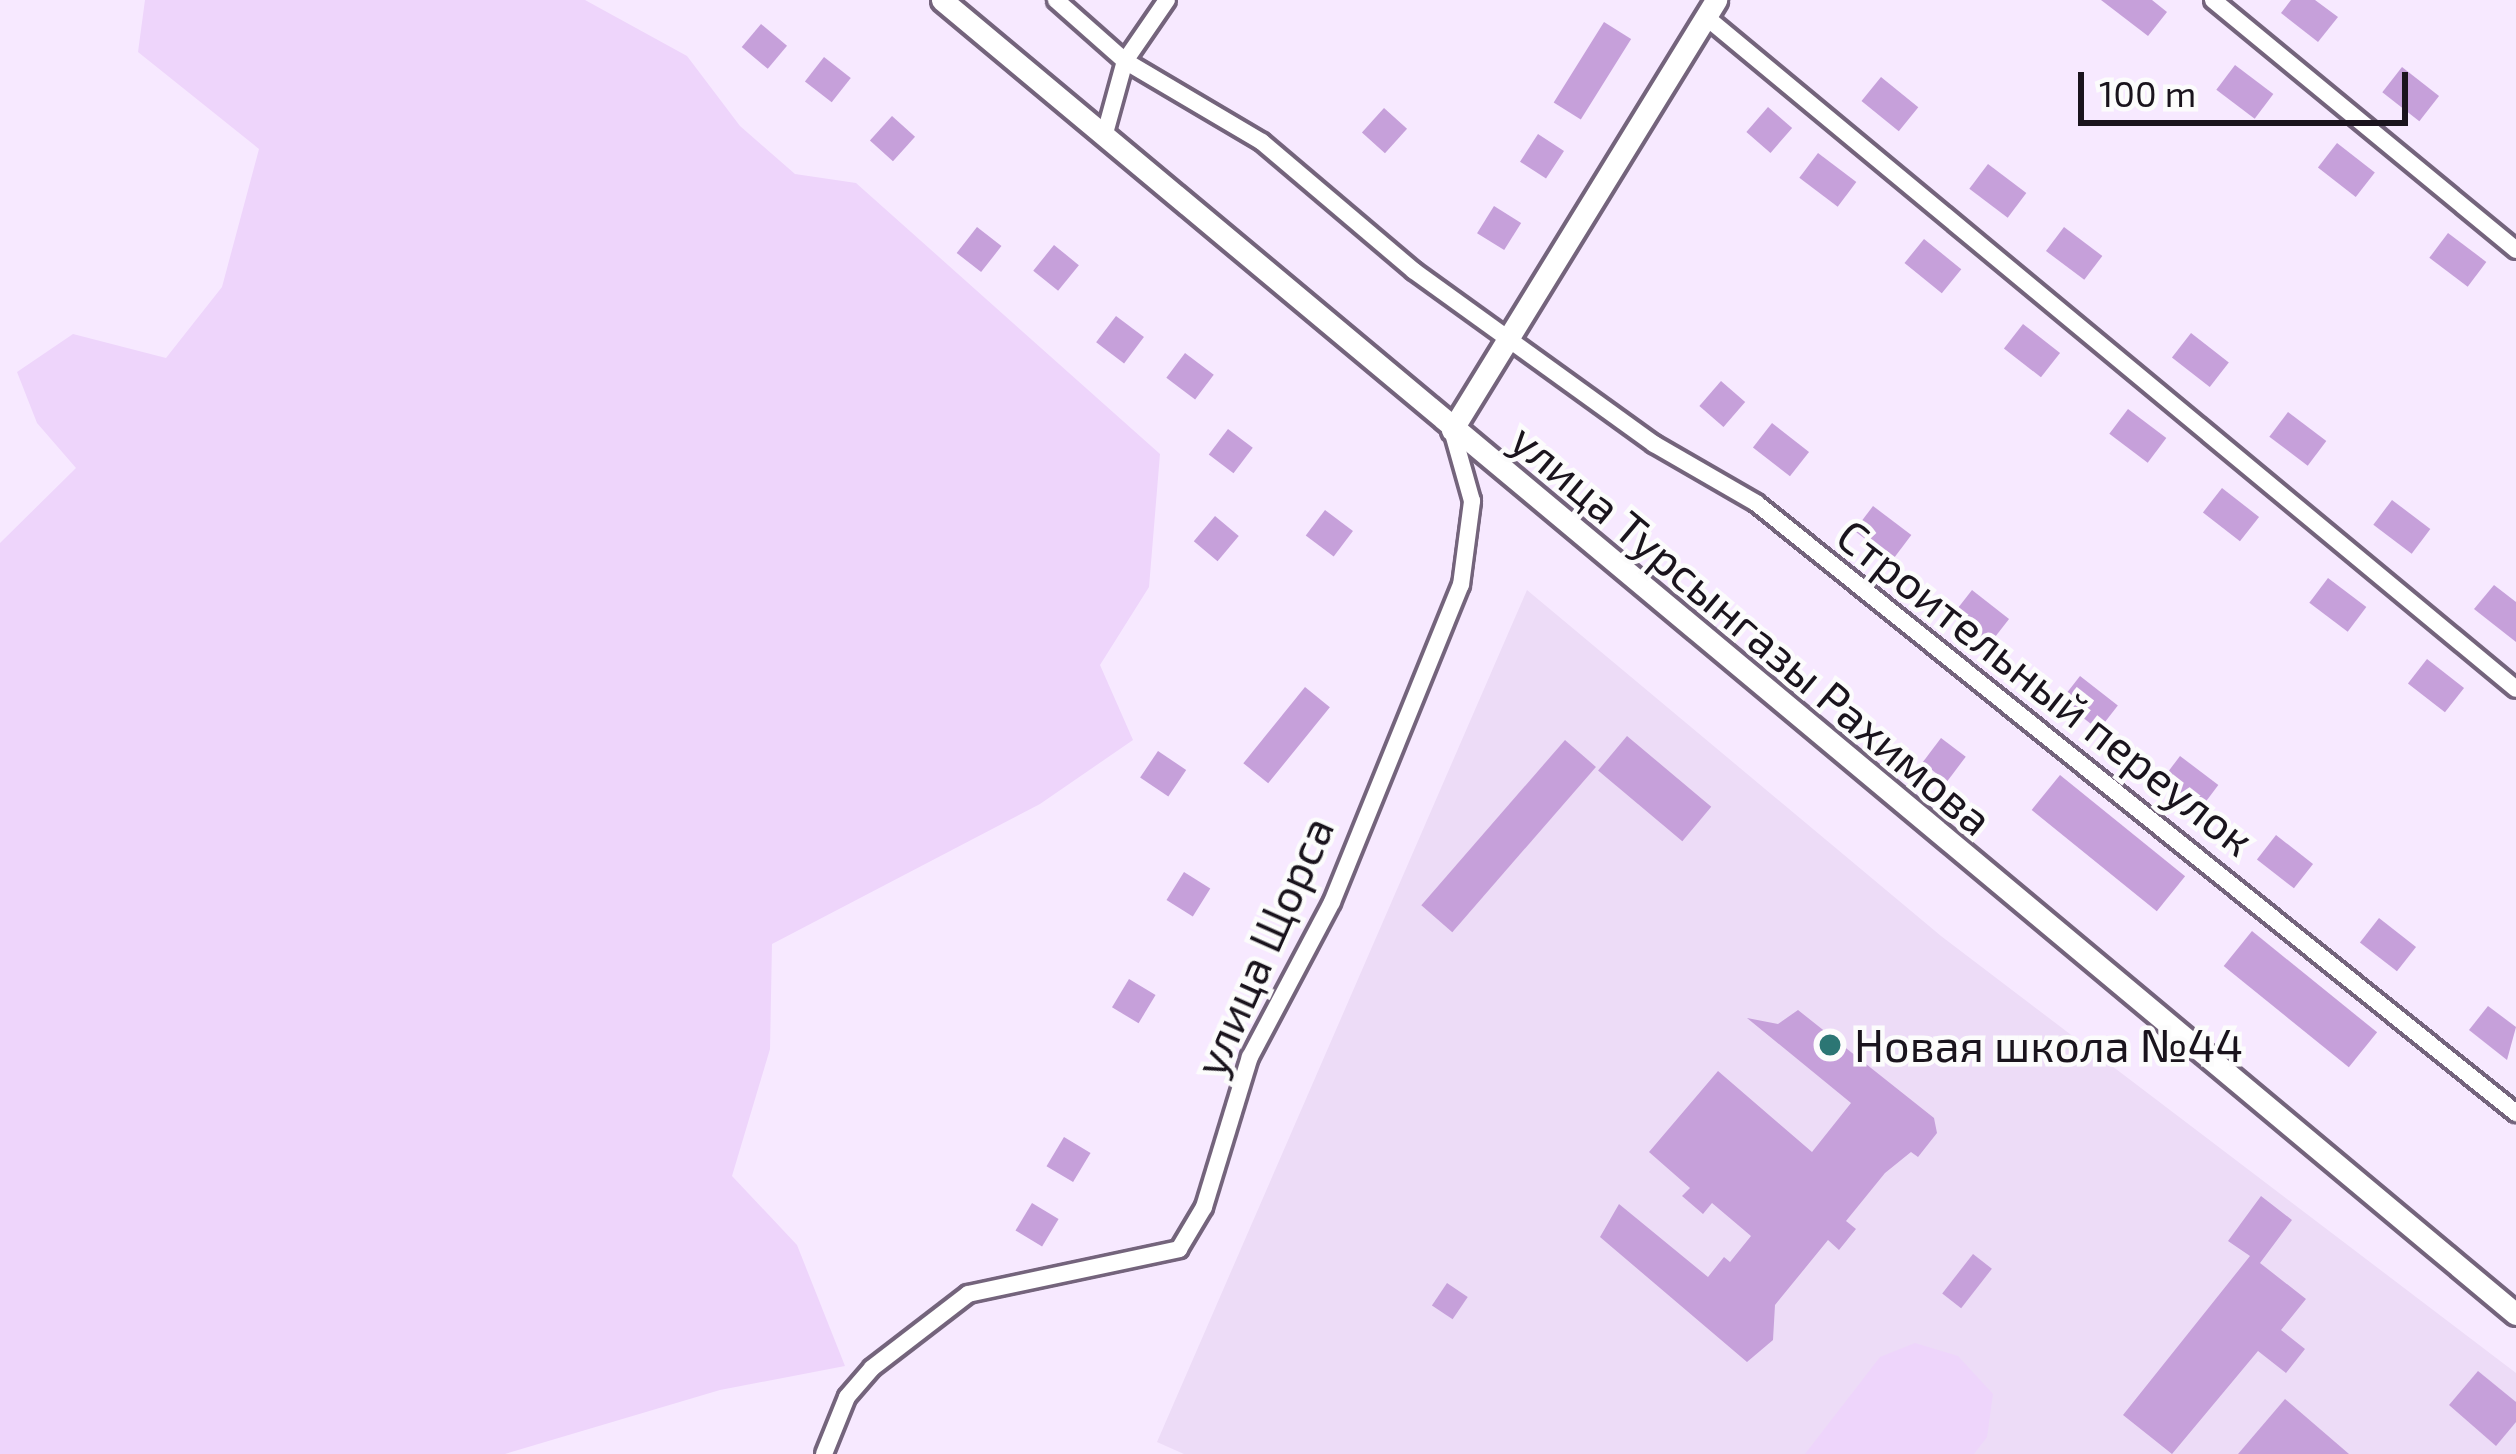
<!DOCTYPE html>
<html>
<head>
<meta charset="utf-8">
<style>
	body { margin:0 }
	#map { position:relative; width:2516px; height:1454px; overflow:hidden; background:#f7e9ff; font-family:"Exo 2",sans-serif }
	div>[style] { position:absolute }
	.built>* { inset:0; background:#eddcf7 }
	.green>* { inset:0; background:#eed5fb }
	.building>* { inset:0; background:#c6a0da; transform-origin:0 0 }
	.roads { filter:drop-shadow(3px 0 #74647c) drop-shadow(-3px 0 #74647c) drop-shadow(0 3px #74647c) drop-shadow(0 -3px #74647c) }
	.minor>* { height:16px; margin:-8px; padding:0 8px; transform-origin:8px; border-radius:8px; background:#fff }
	.tertiary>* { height:21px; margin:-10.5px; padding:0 10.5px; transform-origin:10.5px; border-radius:10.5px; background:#fff }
	.dots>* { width:33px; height:33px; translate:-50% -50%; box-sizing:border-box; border:6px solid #fcfcfc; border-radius:50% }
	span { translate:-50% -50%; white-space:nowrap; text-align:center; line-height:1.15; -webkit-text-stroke:9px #fcfcfc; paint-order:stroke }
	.street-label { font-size:45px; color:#1a141d }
	.poi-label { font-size:45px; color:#1a141d }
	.left { translate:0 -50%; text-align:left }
	.scale { position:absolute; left:2078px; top:72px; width:330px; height:54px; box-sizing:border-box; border:6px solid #1a141d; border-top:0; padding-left:15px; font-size:36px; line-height:42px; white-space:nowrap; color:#1a141d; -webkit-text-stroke:9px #fcfcfc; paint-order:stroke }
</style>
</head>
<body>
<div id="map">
	<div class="built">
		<i style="clip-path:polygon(1527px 590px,1941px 936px,2516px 1373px,2516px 1454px,1184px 1454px,1157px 1442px)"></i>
	</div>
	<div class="green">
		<i style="clip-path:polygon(145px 0,585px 0,687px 56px,740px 126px,795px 174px,856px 183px,1160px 454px,1149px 587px,1100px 665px,1133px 740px,1040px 804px,772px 944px,770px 1049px,732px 1176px,797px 1245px,845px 1366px,720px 1390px,505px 1454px,0 1454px,0 543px,76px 468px,37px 423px,17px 372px,73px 334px,166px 358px,222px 287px,259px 149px,138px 52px)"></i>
		<i style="clip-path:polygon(1915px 1343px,1958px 1356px,1993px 1394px,1987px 1437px,1974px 1454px,1805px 1454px,1880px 1357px)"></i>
	</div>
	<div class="building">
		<i style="clip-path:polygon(2101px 0,2152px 0,2167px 12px,2148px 36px)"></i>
		<i style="clip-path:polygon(2291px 0,2315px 0,2338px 17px,2318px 42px,2281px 13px)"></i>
		<i style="left:1604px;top:22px;width:32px;height:95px;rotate:32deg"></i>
		<i style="left:761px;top:24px;width:34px;height:30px;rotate:40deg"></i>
		<i style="left:824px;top:57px;width:34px;height:31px;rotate:38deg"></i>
		<i style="left:2235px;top:65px;width:48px;height:31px;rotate:37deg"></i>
		<i style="left:2402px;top:67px;width:47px;height:32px;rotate:38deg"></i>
		<i style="left:1881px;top:77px;width:48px;height:31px;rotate:39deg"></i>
		<i style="left:1768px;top:107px;width:32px;height:33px;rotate:41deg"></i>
		<i style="left:1384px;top:108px;width:31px;height:33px;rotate:42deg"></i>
		<i style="left:892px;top:116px;width:31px;height:33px;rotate:42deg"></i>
		<i style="left:1538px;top:134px;width:31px;height:33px;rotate:33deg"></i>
		<i style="left:2337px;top:143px;width:48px;height:31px;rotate:38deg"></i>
		<i style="left:1818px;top:153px;width:48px;height:31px;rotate:37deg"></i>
		<i style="left:1988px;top:164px;width:48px;height:31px;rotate:37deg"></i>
		<i style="left:1494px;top:206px;width:32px;height:32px;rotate:32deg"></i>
		<i style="left:977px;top:227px;width:31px;height:33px;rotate:38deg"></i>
		<i style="left:2064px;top:227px;width:48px;height:30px;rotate:37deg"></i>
		<i style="left:2448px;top:233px;width:48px;height:31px;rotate:37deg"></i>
		<i style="left:1924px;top:239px;width:48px;height:31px;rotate:39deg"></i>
		<i style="left:1054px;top:245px;width:32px;height:33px;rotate:39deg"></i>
		<i style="left:1116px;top:316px;width:35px;height:33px;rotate:37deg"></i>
		<i style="left:2023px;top:324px;width:47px;height:31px;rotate:38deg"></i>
		<i style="left:2191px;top:333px;width:48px;height:31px;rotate:38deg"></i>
		<i style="left:1185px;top:353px;width:36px;height:31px;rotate:37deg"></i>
		<i style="left:1721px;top:381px;width:32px;height:33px;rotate:41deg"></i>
		<i style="left:2128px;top:409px;width:48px;height:31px;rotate:37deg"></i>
		<i style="left:2288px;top:412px;width:48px;height:31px;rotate:37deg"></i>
		<i style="left:1772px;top:423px;width:47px;height:31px;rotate:38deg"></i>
		<i style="left:1228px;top:429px;width:31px;height:32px;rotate:37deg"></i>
		<i style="left:2222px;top:488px;width:47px;height:31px;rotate:38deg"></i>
		<i style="left:2392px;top:500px;width:48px;height:31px;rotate:37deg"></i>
		<i style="left:1873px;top:506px;width:48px;height:31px;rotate:37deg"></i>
		<i style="left:1325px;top:510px;width:35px;height:32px;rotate:37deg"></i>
		<i style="left:1215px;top:516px;width:31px;height:33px;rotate:40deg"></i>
		<i style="left:2328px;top:578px;width:48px;height:31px;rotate:37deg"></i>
		<i style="clip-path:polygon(2494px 585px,2516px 602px,2516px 642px,2474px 609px)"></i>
		<i style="left:1972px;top:590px;width:47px;height:32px;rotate:38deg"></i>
		<i style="left:2427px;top:659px;width:47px;height:31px;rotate:38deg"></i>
		<i style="left:2080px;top:676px;width:48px;height:31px;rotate:38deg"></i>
		<i style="left:1305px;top:687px;width:32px;height:98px;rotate:39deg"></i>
		<i style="left:1627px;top:736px;width:110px;height:45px;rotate:40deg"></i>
		<i style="left:1941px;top:738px;width:31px;height:31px;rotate:37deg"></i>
		<i style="left:1565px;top:740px;width:41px;height:219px;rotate:41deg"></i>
		<i style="left:1158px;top:751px;width:34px;height:32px;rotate:34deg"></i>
		<i style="left:2180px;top:756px;width:48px;height:31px;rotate:37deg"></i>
		<i style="left:2060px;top:775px;width:161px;height:45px;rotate:39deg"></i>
		<i style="left:2276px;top:835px;width:47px;height:31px;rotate:38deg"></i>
		<i style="left:1184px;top:872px;width:31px;height:33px;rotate:32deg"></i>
		<i style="left:2379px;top:918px;width:47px;height:31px;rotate:38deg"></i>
		<i style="left:2252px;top:931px;width:161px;height:45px;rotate:39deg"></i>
		<i style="left:1129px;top:979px;width:31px;height:33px;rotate:31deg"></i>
		<i style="clip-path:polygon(2488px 1006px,2516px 1027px,2507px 1060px,2469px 1030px)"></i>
		<i style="clip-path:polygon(1798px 1010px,1934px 1118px,1937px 1133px,1918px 1157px,1911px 1152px,1885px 1173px,1846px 1221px,1856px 1229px,1839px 1250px,1828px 1240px,1775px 1305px,1773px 1340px,1747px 1362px,1600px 1237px,1619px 1204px,1708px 1277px,1724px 1257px,1730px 1262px,1751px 1236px,1712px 1203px,1703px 1214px,1682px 1196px,1690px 1188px,1649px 1152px,1718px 1071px,1812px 1152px,1851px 1103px,1747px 1018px,1778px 1024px)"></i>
		<i style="left:1064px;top:1137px;width:31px;height:34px;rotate:31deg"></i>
		<i style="clip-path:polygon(2261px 1196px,2292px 1220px,2260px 1263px,2306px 1299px,2281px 1330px,2305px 1349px,2286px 1373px,2258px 1351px,2172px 1454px,2123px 1415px,2250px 1256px,2228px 1241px)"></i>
		<i style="left:1032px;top:1203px;width:31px;height:32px;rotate:31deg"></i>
		<i style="left:1973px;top:1254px;width:24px;height:50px;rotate:38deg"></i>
		<i style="left:1447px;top:1283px;width:25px;height:27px;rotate:34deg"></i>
		<i style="clip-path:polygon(2478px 1371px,2516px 1402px,2516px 1422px,2496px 1446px,2449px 1405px)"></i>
		<i style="clip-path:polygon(2285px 1399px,2349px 1454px,2238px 1454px)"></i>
	</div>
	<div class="roads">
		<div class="minor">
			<i style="left:1056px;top:0;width:92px;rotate:41.5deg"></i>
			<i style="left:1125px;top:61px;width:159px;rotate:30.6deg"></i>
			<i style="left:1262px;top:142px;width:199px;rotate:40.3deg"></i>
			<i style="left:1414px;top:271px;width:296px;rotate:35.8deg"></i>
			<i style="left:1654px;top:444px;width:118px;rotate:30deg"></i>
			<i style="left:1756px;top:503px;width:975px;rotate:38.75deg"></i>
			<i style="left:2213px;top:0;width:393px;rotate:39.5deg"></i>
			<i style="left:1706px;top:17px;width:1052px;rotate:39.68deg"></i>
			<i style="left:1104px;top:137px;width:79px;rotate:-74.6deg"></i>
			<i style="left:1125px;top:61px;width:74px;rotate:-55.5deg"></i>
			<i style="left:824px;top:1454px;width:61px;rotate:-68deg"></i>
			<i style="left:847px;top:1397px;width:38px;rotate:-49deg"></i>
			<i style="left:872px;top:1368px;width:121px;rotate:-37.6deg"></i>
			<i style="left:968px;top:1294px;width:216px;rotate:-12deg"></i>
			<i style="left:1179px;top:1249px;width:49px;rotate:-59.2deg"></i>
			<i style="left:1204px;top:1207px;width:157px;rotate:-73deg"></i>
			<i style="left:1250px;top:1057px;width:175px;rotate:-62.1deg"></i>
			<i style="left:1332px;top:902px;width:342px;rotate:-67.9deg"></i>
			<i style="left:1461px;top:585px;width:85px;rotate:-82.5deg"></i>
			<i style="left:1472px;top:501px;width:74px;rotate:-105.7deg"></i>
		</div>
		<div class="tertiary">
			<i style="left:942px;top:0;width:2050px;rotate:39.86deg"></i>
			<i style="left:1452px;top:430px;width:505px;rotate:-58.45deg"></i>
		</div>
	</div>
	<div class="dots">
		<i style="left:1830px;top:1045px;background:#2c7674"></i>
	</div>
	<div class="street-label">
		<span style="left:1752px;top:629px;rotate:40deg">улица Турсынгазы Рахимова</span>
		<span style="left:2046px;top:687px;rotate:38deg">Строительный переулок</span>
		<span style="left:1263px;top:946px;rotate:-66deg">улица Щорса</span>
	</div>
	<div class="poi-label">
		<span class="left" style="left:1854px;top:1045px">Новая школа №44</span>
	</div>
	<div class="scale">100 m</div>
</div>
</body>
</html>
